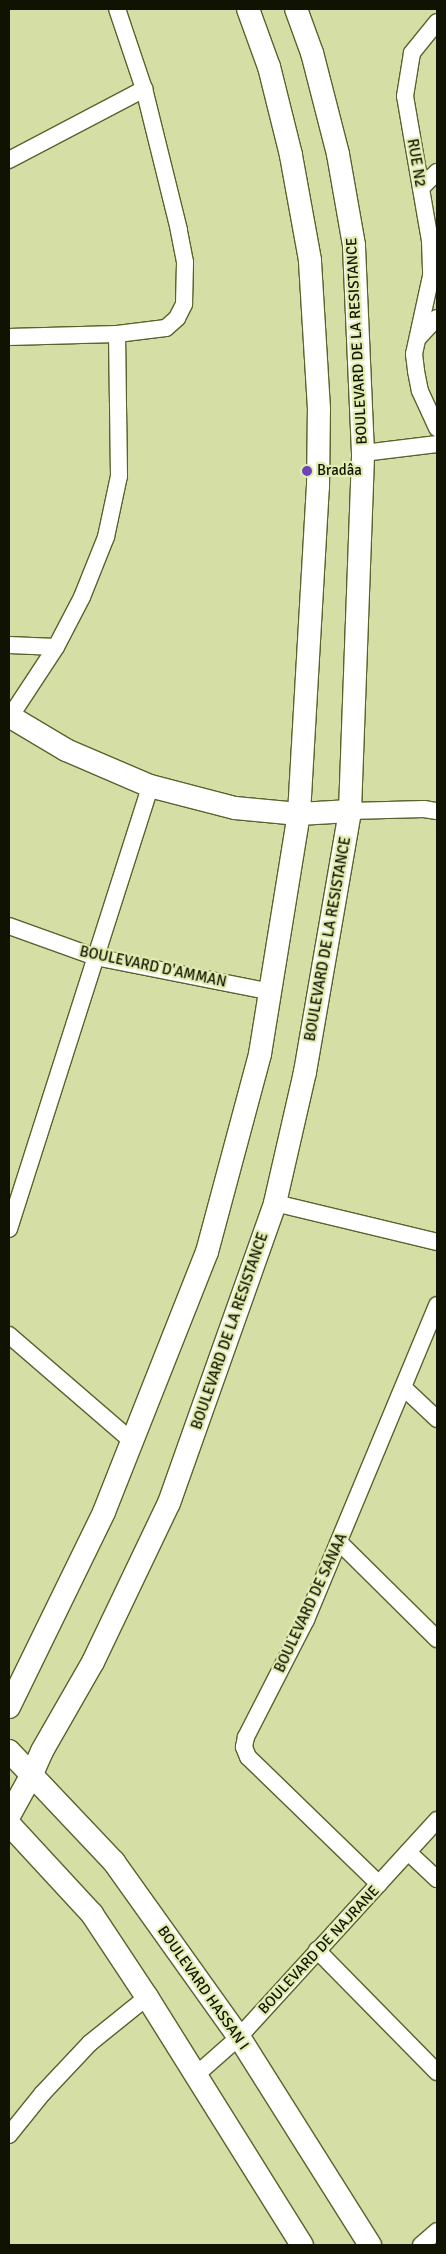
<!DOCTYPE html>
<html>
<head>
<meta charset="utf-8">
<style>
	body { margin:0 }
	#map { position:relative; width:446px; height:2254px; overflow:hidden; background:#d5dfa5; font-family:Signika,sans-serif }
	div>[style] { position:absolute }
	.roads { filter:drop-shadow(1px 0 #5a622c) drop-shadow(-1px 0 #5a622c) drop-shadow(0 1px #5a622c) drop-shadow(0 -1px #5a622c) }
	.street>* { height:16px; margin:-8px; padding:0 8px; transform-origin:8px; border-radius:8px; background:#fff }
	.secondary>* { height:22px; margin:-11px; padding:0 11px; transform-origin:11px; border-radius:11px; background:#fff }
	.dots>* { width:14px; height:14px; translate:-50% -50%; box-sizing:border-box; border:2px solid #e2edb2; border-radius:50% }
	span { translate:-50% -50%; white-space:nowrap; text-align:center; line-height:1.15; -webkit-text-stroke:4.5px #e2edb2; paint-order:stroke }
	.street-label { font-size:15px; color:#101301 }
	.poi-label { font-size:15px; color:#101301 }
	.left { translate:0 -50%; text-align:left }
	.frame { position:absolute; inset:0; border:10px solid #101301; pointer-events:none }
</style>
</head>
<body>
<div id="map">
	<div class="roads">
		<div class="street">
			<i style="left:437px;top:22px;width:40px;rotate:129deg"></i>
			<i style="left:412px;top:53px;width:44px;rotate:99.2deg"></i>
			<i style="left:405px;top:96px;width:147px;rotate:80.2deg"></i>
			<i style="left:430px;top:241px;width:35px;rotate:88deg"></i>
			<i style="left:431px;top:276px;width:80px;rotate:102.3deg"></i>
			<i style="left:414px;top:354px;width:17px;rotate:83deg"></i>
			<i style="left:416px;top:371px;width:20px;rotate:79deg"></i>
			<i style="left:420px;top:391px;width:41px;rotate:65.3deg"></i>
			<i style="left:9px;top:160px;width:153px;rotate:-27.7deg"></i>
			<i style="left:421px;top:188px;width:23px;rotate:-45deg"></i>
			<i style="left:9px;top:337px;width:108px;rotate:-1.6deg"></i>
			<i style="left:117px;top:334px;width:49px;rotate:-7deg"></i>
			<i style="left:166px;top:328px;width:15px;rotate:-42deg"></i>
			<i style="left:177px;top:318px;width:16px;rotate:-63deg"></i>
			<i style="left:184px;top:304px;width:42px;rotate:-88.6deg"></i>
			<i style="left:185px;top:262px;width:33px;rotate:-101deg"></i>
			<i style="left:179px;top:230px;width:145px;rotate:-103.9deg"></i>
			<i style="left:144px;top:89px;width:84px;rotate:-108.6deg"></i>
			<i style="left:419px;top:337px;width:26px;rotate:-47deg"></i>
			<i style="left:363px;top:453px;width:75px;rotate:-6.9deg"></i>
			<i style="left:9px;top:645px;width:47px;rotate:2.4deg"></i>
			<i style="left:10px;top:717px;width:84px;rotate:-56.7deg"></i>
			<i style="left:56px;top:647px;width:56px;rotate:-62.5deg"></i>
			<i style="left:82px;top:597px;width:65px;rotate:-68.2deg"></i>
			<i style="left:106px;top:537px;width:62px;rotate:-78deg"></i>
			<i style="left:119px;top:476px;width:142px;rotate:-90.8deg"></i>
			<i style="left:350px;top:811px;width:74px;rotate:-1.5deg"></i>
			<i style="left:424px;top:809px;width:13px;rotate:9deg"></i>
			<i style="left:9px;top:926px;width:91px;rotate:19.8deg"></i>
			<i style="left:95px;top:957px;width:179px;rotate:11.2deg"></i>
			<i style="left:275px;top:1203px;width:167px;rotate:13.5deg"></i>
			<i style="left:9px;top:1229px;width:465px;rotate:-72.3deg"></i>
			<i style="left:9px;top:1335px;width:162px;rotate:40.8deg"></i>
			<i style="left:404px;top:1388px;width:45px;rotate:43.2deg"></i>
			<i style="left:339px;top:1542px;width:138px;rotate:44.7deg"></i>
			<i style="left:408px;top:1852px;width:40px;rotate:43deg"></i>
			<i style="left:379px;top:1884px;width:182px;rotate:-135.9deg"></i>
			<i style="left:248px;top:1757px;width:11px;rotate:-112deg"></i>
			<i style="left:244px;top:1747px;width:10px;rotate:-79deg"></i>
			<i style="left:246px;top:1737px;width:131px;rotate:-62.9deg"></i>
			<i style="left:306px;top:1620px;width:341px;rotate:-67.4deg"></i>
			<i style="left:317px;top:1950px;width:171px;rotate:45.5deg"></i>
			<i style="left:196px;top:2075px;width:57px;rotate:-41.5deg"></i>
			<i style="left:239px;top:2037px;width:294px;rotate:-47.6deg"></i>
			<i style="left:9px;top:2135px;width:53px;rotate:-51.2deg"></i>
			<i style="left:42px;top:2094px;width:70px;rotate:-46.7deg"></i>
			<i style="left:90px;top:2043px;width:73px;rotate:-38.9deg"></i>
			<i style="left:421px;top:2245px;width:21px;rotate:-41deg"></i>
		</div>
		<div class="secondary">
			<i style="left:9px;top:716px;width:66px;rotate:30.8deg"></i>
			<i style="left:66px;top:750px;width:91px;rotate:23.2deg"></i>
			<i style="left:150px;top:786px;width:88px;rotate:14.5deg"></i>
			<i style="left:235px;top:808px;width:64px;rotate:5.4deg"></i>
			<i style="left:299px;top:814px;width:51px;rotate:-3.4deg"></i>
			<i style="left:9px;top:1707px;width:217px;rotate:-64deg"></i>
			<i style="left:104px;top:1512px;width:280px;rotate:-68.4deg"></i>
			<i style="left:207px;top:1252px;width:205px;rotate:-75deg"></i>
			<i style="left:260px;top:1054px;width:243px;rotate:-80.8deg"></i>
			<i style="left:299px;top:814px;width:328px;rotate:-86.7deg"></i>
			<i style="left:318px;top:487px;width:78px;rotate:-89.3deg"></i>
			<i style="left:319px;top:409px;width:149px;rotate:-93.5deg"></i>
			<i style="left:310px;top:260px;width:107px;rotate:-100.3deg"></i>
			<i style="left:291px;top:155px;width:91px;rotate:-104deg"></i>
			<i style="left:269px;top:67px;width:62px;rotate:-109.9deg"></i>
			<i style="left:9px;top:1751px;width:153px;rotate:46.6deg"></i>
			<i style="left:114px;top:1862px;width:215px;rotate:54.5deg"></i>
			<i style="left:239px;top:2037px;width:246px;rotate:57.8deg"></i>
			<i style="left:9px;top:1816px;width:46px;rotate:-61.2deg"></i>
			<i style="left:31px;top:1776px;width:27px;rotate:-66deg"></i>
			<i style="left:42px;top:1751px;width:103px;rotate:-60.2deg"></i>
			<i style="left:93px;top:1662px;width:176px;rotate:-64.5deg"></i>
			<i style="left:169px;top:1503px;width:318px;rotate:-70.5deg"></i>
			<i style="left:275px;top:1203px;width:134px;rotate:-77.1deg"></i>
			<i style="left:305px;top:1072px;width:265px;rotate:-80.2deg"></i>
			<i style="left:350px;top:811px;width:358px;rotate:-87.9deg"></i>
			<i style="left:363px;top:453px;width:208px;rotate:-92.5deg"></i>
			<i style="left:354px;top:245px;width:92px;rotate:-100deg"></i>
			<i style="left:338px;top:154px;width:104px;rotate:-104.4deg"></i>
			<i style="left:312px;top:53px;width:47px;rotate:-110deg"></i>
			<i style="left:9px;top:1824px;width:122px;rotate:47.3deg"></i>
			<i style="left:92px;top:1914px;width:100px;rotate:56.5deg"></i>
			<i style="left:147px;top:1997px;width:292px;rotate:58deg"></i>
		</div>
	</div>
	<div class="dots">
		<i style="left:307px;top:471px;background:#7043bb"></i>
	</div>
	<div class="street-label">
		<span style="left:416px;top:163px;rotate:80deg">RUE N2</span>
		<span style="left:357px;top:341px;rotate:-93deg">BOULEVARD DE LA RESISTANCE</span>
		<span style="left:328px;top:939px;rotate:-80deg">BOULEVARD DE LA RESISTANCE</span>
		<span style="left:153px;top:967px;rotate:12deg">BOULEVARD D'AMMAN</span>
		<span style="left:230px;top:1331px;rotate:-71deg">BOULEVARD DE LA RESISTANCE</span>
		<span style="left:311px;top:1603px;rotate:-65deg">BOULEVARD DE SANAA</span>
		<span style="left:319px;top:1950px;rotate:-47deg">BOULEVARD DE NAJRANE</span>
		<span style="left:203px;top:1988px;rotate:55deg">BOULEVARD HASSAN I</span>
	</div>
	<div class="poi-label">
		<span class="left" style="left:317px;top:471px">Bradâa</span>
	</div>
	<div class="frame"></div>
</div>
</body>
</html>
